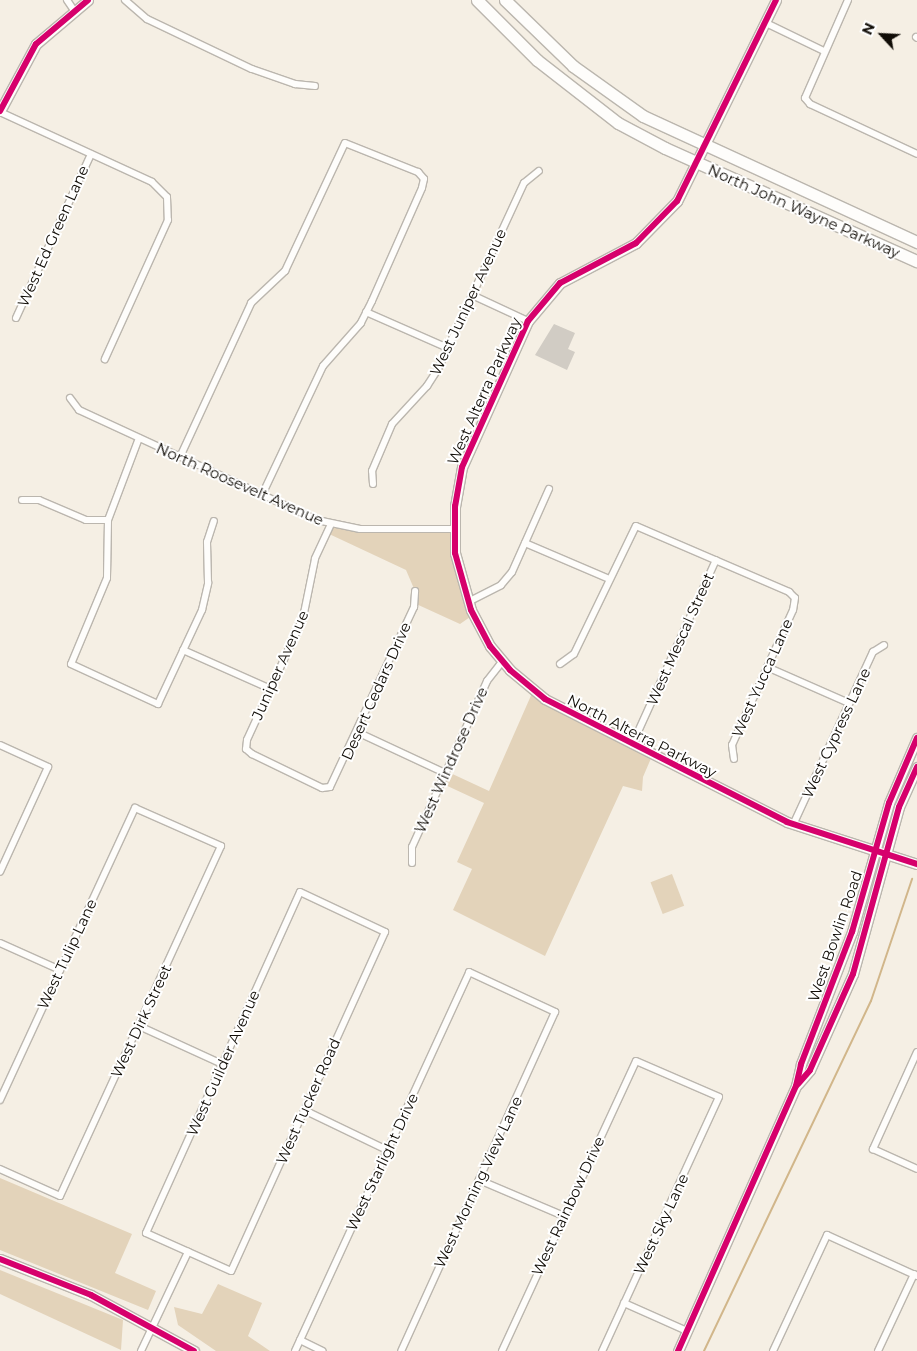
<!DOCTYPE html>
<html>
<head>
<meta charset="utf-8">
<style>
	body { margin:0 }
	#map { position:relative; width:917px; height:1351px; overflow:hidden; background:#f5efe4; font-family:Montserrat,sans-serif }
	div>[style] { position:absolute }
	.green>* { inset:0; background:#e3d3ba; transform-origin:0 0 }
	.stream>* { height:2px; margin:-1px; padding:0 1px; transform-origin:1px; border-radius:1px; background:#d1b68a }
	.building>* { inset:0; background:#d1ccc4 }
	.roads { filter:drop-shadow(1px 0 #bbb6ae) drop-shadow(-1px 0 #bbb6ae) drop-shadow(0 1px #bbb6ae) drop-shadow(0 -1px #bbb6ae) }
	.street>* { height:6px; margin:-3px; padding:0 3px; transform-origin:3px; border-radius:3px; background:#fefdfb }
	.secondary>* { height:9px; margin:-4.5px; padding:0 4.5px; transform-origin:4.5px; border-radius:4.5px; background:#fefdfb }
	.highway>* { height:11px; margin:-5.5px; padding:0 5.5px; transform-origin:5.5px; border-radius:5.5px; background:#fefdfb }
	.cycleway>* { height:6px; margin:-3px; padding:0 3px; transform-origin:3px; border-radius:3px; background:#d6006c }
	span { translate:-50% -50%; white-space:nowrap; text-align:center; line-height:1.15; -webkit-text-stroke:4px #fff; paint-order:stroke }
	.street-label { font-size:15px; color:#110d07 }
	.north { position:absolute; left:857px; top:10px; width:50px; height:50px; -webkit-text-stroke:4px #fff; paint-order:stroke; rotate:295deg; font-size:14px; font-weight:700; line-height:20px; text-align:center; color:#110d07 }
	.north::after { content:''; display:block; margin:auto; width:18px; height:22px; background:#110d07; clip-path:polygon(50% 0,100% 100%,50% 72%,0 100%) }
</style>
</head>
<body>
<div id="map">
	<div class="green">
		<i style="clip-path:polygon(331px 524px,454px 529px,473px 615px,460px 624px,414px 603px,415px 591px,406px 570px,327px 533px)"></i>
		<i style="clip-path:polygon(533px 691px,652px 756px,643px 777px,642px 791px,623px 786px,545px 956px,453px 910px,472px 869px,457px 862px,484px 803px,441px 783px,446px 771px,489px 791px)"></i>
		<i style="left:672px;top:874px;width:34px;height:23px;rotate:69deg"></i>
		<i style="clip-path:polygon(0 1178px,132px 1234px,115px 1273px,156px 1291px,148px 1310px,0 1250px)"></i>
		<i style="clip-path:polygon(0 1270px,123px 1320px,121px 1350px,0 1294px)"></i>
		<i style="clip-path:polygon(218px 1284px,262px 1303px,248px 1336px,270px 1351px,216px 1351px,178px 1325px,174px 1307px,202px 1314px)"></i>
	</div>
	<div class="stream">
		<i style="left:704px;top:1351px;width:388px;rotate:-64.5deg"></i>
		<i style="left:871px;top:1001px;width:129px;rotate:-71.4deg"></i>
	</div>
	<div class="building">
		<i style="clip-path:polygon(554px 324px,575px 333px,568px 349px,575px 352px,567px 370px,535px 355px)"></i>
	</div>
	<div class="roads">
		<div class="street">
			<i style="left:67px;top:0;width:11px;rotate:56deg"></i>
			<i style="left:125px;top:0;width:29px;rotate:41deg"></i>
			<i style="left:147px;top:19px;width:116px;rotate:25.5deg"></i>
			<i style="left:252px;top:69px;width:46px;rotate:19.2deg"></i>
			<i style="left:295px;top:84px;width:20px;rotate:6deg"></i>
			<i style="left:848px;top:0;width:107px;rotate:113.7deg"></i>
			<i style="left:805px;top:98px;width:8px;rotate:50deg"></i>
			<i style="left:810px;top:104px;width:118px;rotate:25deg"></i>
			<i style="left:766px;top:23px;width:64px;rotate:25.8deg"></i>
			<i style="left:916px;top:37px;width:1px;rotate:45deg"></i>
			<i style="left:0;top:112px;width:167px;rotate:24.7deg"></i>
			<i style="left:152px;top:182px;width:21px;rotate:45deg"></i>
			<i style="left:167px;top:197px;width:23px;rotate:88deg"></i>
			<i style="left:168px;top:220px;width:153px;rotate:114.4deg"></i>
			<i style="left:472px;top:295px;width:62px;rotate:24.9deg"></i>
			<i style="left:366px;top:312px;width:90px;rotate:23.7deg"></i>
			<i style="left:16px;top:318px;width:180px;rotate:-65.4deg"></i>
			<i style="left:70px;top:398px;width:15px;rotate:53deg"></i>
			<i style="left:79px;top:410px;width:262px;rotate:24.8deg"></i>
			<i style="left:317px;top:520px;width:44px;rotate:11.8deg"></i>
			<i style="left:360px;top:529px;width:94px"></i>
			<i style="left:139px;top:438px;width:88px;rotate:110.7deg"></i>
			<i style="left:108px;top:520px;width:58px;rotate:91deg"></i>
			<i style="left:107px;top:578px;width:93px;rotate:112.7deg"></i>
			<i style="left:71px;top:664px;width:96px;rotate:24.7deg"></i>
			<i style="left:158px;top:704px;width:104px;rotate:-64.9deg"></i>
			<i style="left:202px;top:610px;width:28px;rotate:-77deg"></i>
			<i style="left:208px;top:583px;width:41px;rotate:-91.4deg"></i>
			<i style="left:207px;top:542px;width:22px;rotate:-72deg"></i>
			<i style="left:180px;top:457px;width:170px;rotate:-65.2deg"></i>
			<i style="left:251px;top:303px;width:47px;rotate:-43.3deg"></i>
			<i style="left:285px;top:271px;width:141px;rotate:-64.9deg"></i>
			<i style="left:345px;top:143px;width:79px;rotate:21.7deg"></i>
			<i style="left:418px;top:172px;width:9px;rotate:49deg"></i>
			<i style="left:424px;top:179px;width:9px;rotate:103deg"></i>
			<i style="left:422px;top:188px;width:124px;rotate:113.9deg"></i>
			<i style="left:372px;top:301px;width:25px;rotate:117deg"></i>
			<i style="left:361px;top:323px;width:57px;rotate:131.5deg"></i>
			<i style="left:323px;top:366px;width:143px;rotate:115.3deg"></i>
			<i style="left:373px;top:484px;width:13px;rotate:-94deg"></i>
			<i style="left:372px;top:471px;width:51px;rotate:-66.9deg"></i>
			<i style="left:392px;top:424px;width:52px;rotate:-47.4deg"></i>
			<i style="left:427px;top:386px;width:20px;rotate:-57deg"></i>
			<i style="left:438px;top:369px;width:205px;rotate:-65.2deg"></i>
			<i style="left:524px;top:183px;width:19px;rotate:-39deg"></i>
			<i style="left:22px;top:500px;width:17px"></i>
			<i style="left:39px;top:500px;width:51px;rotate:23.1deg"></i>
			<i style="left:86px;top:520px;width:22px"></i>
			<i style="left:331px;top:524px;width:38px;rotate:115deg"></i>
			<i style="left:315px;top:559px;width:60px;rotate:101.5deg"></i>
			<i style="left:303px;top:618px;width:134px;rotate:114.7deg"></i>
			<i style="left:247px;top:740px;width:9px;rotate:96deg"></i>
			<i style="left:246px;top:749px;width:8px;rotate:40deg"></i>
			<i style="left:252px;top:754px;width:78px;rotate:25.9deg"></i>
			<i style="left:322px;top:788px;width:8px;rotate:-7deg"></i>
			<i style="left:330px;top:787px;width:199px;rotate:-65deg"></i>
			<i style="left:414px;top:607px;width:16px;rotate:-86deg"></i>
			<i style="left:525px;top:543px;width:91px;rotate:23.2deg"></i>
			<i style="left:468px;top:602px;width:37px;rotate:-27deg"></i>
			<i style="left:501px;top:585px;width:17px;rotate:-50deg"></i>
			<i style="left:512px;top:572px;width:91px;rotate:-66deg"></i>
			<i style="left:183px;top:650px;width:96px;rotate:23.9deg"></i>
			<i style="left:560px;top:664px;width:17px;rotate:-36deg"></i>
			<i style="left:574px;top:654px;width:142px;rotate:-64.2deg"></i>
			<i style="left:636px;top:526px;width:167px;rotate:23.3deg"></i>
			<i style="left:789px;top:592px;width:8px;rotate:45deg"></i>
			<i style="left:795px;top:598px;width:12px;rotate:99deg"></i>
			<i style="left:793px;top:610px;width:148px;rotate:114.3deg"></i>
			<i style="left:732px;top:745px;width:14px;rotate:82deg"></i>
			<i style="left:767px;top:667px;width:90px;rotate:23.7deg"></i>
			<i style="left:357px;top:732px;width:97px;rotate:25deg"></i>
			<i style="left:0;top:745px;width:53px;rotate:24.6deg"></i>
			<i style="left:48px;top:767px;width:115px;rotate:114.6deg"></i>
			<i style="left:632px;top:745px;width:203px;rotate:-65.6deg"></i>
			<i style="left:793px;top:825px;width:191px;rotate:-65.2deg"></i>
			<i style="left:873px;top:652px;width:13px;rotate:-32deg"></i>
			<i style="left:412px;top:863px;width:16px;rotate:-90deg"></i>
			<i style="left:412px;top:847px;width:70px;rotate:-65.6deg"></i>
			<i style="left:441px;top:783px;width:112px;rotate:-65.7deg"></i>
			<i style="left:487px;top:681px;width:24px;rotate:-52deg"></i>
			<i style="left:300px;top:892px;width:94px;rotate:25.2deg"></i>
			<i style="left:385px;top:932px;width:372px;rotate:114.4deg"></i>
			<i style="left:231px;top:1271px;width:93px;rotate:-155.9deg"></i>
			<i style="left:146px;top:1233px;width:374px;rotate:-65.7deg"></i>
			<i style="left:0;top:943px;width:66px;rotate:24.2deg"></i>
			<i style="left:139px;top:1026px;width:91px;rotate:24.6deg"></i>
			<i style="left:917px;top:1052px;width:107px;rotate:114.4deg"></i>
			<i style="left:873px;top:1149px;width:48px;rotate:24.4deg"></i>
			<i style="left:0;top:1100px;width:322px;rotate:-65.2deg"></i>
			<i style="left:135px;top:808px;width:94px;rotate:23.8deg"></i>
			<i style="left:221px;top:846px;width:385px;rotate:114.7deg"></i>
			<i style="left:60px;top:1196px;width:66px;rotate:-155.8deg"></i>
			<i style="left:304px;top:1110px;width:92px;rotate:25.7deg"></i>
			<i style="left:479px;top:1180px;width:92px;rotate:23deg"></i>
			<i style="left:624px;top:1303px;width:69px;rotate:24deg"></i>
			<i style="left:300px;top:1340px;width:25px;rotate:26deg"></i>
			<i style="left:141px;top:1351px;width:110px;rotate:-64.6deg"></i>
			<i style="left:295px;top:1351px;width:417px;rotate:-65.3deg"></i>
			<i style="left:469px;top:972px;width:95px;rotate:24.9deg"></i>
			<i style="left:555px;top:1012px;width:372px;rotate:114.4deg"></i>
			<i style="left:502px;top:1351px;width:319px;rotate:-65.2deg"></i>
			<i style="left:636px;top:1061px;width:90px;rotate:23.4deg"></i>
			<i style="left:719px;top:1097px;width:280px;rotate:114.7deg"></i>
			<i style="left:773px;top:1351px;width:128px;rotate:-65deg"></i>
			<i style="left:827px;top:1235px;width:99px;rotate:24.5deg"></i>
			<i style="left:878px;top:1351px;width:85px;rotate:-64.9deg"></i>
		</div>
		<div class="secondary">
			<i style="left:776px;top:0;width:224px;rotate:116.2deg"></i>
			<i style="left:677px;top:201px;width:59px;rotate:134.3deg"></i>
			<i style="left:636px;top:243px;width:86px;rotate:152.2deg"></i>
			<i style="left:560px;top:283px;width:50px;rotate:130.1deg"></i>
			<i style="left:528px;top:321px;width:160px;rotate:114.3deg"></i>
			<i style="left:462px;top:467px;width:40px;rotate:100deg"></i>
			<i style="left:455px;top:506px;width:47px;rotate:90deg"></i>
			<i style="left:455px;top:553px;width:59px;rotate:74.3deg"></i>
			<i style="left:471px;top:610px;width:41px;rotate:62.2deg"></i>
			<i style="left:490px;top:646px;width:31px;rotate:50deg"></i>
			<i style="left:510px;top:670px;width:45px;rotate:39.6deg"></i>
			<i style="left:545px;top:699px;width:271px;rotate:26.9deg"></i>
			<i style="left:787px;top:822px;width:137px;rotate:17.9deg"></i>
			<i style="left:0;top:111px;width:76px;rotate:-61.8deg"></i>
			<i style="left:36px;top:44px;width:68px;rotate:-40.2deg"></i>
			<i style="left:798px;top:1084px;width:18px;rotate:-49deg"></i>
			<i style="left:810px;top:1070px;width:105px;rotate:-65.9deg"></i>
			<i style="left:853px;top:974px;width:173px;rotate:-74.6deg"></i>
			<i style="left:899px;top:807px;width:44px;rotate:-65.8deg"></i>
			<i style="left:0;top:1259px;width:98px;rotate:21.6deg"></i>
			<i style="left:91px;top:1295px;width:117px;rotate:28.5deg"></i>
			<i style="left:678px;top:1351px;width:290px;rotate:-66deg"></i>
			<i style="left:796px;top:1086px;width:23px;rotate:-77deg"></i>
			<i style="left:801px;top:1064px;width:142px;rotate:-68.9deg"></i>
			<i style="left:852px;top:932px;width:134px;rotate:-74deg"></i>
			<i style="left:889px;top:803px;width:71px;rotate:-66.7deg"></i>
		</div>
		<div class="highway">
			<i style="left:477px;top:0;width:85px;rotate:45deg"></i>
			<i style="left:537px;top:60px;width:103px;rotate:37.9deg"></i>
			<i style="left:618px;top:123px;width:53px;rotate:28deg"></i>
			<i style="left:665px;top:148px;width:276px;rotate:24.2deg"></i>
			<i style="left:505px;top:0;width:95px;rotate:44.1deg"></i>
			<i style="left:573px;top:66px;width:86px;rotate:35.5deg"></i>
			<i style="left:643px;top:116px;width:302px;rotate:24.7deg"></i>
		</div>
	</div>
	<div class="cycleway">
		<i style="left:776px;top:0;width:224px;rotate:116.2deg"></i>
		<i style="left:677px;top:201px;width:59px;rotate:134.3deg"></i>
		<i style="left:636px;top:243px;width:86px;rotate:152.2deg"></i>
		<i style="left:560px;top:283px;width:50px;rotate:130.1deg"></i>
		<i style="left:528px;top:321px;width:160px;rotate:114.3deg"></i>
		<i style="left:462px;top:467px;width:40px;rotate:100deg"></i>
		<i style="left:455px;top:506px;width:47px;rotate:90deg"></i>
		<i style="left:455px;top:553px;width:59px;rotate:74.3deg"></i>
		<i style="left:471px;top:610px;width:41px;rotate:62.2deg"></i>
		<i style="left:490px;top:646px;width:31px;rotate:50deg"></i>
		<i style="left:510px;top:670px;width:45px;rotate:39.6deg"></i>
		<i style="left:545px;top:699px;width:271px;rotate:26.9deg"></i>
		<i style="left:787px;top:822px;width:137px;rotate:17.9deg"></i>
		<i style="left:0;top:111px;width:76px;rotate:-61.8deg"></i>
		<i style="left:36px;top:44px;width:68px;rotate:-40.2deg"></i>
		<i style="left:798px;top:1084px;width:18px;rotate:-49deg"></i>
		<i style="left:810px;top:1070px;width:105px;rotate:-65.9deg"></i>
		<i style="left:853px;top:974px;width:173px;rotate:-74.6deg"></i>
		<i style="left:899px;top:807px;width:44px;rotate:-65.8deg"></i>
		<i style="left:0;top:1259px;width:98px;rotate:21.6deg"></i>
		<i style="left:91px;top:1295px;width:117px;rotate:28.5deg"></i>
		<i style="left:678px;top:1351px;width:290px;rotate:-66deg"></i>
		<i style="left:796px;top:1086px;width:23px;rotate:-77deg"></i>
		<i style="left:801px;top:1064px;width:142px;rotate:-68.9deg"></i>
		<i style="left:852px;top:932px;width:134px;rotate:-74deg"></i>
		<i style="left:889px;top:803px;width:71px;rotate:-66.7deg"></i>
	</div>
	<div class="street-label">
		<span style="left:804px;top:211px;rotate:24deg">North John Wayne Parkway</span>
		<span style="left:53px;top:236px;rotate:-66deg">West Ed Green Lane</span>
		<span style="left:468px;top:302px;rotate:-65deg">West Juniper Avenue</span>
		<span style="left:484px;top:391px;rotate:-66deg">West Alterra Parkway</span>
		<span style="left:240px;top:484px;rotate:24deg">North Roosevelt Avenue</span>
		<span style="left:680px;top:639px;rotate:-66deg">West Mescal Street</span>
		<span style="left:280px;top:665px;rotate:-66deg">Juniper Avenue</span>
		<span style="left:762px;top:678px;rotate:-66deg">West Yucca Lane</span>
		<span style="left:376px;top:691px;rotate:-66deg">Desert Cedars Drive</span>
		<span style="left:836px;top:733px;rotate:-65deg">West Cypress Lane</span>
		<span style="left:642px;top:736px;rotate:27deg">North Alterra Parkway</span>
		<span style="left:451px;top:760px;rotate:-66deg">West Windrose Drive</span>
		<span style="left:835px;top:936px;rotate:-71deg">West Bowlin Road</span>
		<span style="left:67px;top:954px;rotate:-65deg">West Tulip Lane</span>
		<span style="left:141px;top:1021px;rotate:-65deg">West Dirk Street</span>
		<span style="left:223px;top:1063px;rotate:-66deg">West Guilder Avenue</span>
		<span style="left:308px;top:1101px;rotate:-66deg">West Tucker Road</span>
		<span style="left:382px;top:1162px;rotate:-65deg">West Starlight Drive</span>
		<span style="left:478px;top:1182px;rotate:-65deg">West Morning View Lane</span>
		<span style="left:568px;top:1206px;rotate:-65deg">West Rainbow Drive</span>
		<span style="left:661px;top:1224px;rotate:-65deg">West Sky Lane</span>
	</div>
	<div class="north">N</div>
</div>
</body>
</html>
